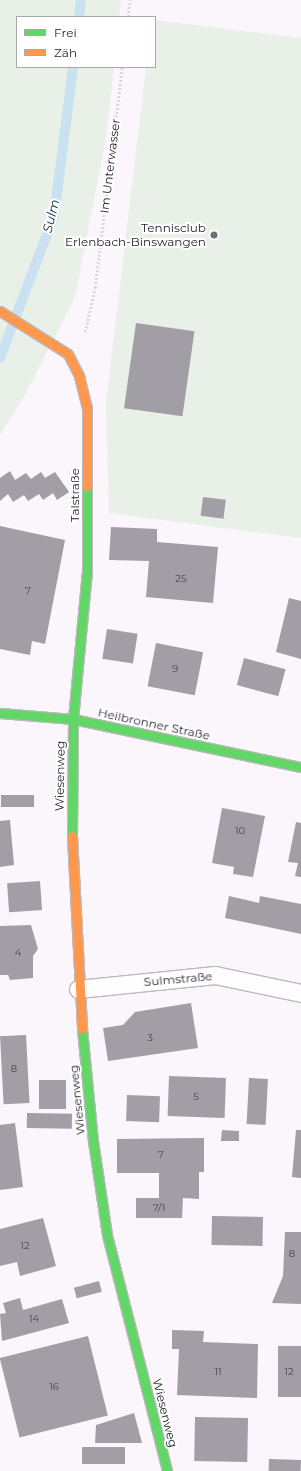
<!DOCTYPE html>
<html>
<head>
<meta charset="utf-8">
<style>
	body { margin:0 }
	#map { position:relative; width:301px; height:1471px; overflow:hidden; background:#fbf5fc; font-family:Montserrat,sans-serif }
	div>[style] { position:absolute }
	.green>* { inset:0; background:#e9f0e8 }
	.stream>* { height:10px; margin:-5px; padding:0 5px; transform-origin:5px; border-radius:5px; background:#c9e1f0 }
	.building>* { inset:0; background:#a19ea6; transform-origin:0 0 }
	.path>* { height:2.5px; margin-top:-1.25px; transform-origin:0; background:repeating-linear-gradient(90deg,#d9d7da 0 2px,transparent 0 4px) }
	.roads { filter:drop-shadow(1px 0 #bdb8be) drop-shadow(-1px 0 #bdb8be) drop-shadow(0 1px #bdb8be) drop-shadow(0 -1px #bdb8be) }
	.lane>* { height:17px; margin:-8.5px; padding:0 8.5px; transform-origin:8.5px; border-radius:8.5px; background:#fefeff }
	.fast>* { height:9px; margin:-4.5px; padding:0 4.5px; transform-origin:4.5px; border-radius:4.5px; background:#63d668 }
	.slow>* { height:9px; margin:-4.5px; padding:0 4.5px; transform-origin:4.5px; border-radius:4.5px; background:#ff974d }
	.dots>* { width:11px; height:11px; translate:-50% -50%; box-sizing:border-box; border:2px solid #fff; border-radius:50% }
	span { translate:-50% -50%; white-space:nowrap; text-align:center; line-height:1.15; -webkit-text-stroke:4px #fff; paint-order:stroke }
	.number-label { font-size:10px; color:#47434a }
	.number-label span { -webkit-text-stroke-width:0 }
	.street-label { font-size:12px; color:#29252b }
	.poi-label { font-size:12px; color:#29252b }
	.right { translate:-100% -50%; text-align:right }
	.water-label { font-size:13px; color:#10313f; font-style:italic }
	.legend { position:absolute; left:16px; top:16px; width:140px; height:52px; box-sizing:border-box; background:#fff; border:1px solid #a9a8aa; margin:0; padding:5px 7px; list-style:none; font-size:12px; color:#29252b }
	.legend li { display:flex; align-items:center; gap:8px; height:20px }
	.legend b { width:20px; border:1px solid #a9a8aa }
</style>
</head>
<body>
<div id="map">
	<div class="green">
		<i style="clip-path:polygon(0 0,121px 0,119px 17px,17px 17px,17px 67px,114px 67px,106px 138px,75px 297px,25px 395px,0 435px)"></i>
		<i style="clip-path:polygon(155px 20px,301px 38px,301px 538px,109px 513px,106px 403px,146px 67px,155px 67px)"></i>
	</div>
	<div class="stream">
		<i style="left:79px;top:17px;width:17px;rotate:-83deg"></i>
		<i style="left:0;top:358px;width:152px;rotate:-69.2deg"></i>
		<i style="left:54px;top:216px;width:150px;rotate:-82.7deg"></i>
	</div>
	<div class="building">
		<i style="left:136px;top:323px;width:59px;height:86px;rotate:8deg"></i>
		<i style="clip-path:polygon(10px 471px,15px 480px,26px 473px,31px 479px,41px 472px,45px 478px,55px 472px,69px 492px,57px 500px,53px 493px,43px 500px,39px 494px,28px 501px,24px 495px,13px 502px,8px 494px,0 501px,0 478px)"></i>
		<i style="left:203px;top:497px;width:23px;height:19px;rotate:7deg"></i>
		<i style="clip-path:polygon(0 526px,65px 540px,45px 644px,32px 641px,30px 655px,0 649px)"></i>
		<i style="clip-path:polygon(111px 527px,157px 529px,157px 542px,218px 547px,213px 603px,146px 597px,149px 561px,109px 560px)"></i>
		<i style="clip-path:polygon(289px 598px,301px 601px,301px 659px,276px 652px)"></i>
		<i style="left:107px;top:629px;width:31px;height:30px;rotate:9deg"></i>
		<i style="left:156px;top:643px;width:48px;height:44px;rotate:11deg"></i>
		<i style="left:244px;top:658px;width:43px;height:28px;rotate:15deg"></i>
		<i style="left:34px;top:795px;width:12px;height:33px;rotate:90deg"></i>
		<i style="clip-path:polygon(222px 808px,265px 816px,253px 877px,233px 874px,234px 867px,212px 863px)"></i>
		<i style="clip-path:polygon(10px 820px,14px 865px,0 867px,0 821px)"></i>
		<i style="clip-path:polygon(296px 822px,301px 823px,301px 877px,295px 876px,298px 863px,288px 862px)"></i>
		<i style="left:40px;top:881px;width:29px;height:33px;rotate:86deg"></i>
		<i style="clip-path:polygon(229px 896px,259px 903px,260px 896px,301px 904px,301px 934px,225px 918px)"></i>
		<i style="clip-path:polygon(31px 925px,38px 949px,33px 956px,33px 978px,10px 980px,8px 975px,0 975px,0 926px)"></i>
		<i style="clip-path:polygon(191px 1003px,198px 1048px,108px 1061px,103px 1028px,123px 1025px,135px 1012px)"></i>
		<i style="left:26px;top:1035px;width:68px;height:26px;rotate:87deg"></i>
		<i style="left:169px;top:1076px;width:57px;height:40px;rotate:2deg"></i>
		<i style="left:249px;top:1078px;width:19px;height:46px;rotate:3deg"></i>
		<i style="left:39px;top:1080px;width:27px;height:29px"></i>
		<i style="left:127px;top:1095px;width:33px;height:26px;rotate:2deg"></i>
		<i style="left:27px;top:1113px;width:45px;height:15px;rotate:1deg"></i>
		<i style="clip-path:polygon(15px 1123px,23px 1187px,0 1190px,0 1125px)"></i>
		<i style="clip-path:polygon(222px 1130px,239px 1131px,239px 1141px,221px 1141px)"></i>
		<i style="clip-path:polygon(296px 1130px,301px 1130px,301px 1178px,292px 1177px)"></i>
		<i style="clip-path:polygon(204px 1138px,204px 1172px,199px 1172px,199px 1199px,183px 1198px,182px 1218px,136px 1218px,136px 1198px,159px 1198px,159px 1173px,117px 1173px,117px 1139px)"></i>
		<i style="left:212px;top:1216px;width:51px;height:29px;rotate:1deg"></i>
		<i style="clip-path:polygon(43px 1218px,56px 1266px,20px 1276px,17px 1262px,0 1266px,0 1229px)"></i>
		<i style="clip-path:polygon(285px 1232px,301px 1232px,301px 1304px,272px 1303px,283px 1276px)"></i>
		<i style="left:99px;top:1281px;width:11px;height:26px;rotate:75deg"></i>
		<i style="clip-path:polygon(20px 1298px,23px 1310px,62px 1299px,69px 1323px,2px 1341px,0 1314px,6px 1313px,3px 1303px)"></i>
		<i style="clip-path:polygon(172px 1330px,204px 1331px,203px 1342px,258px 1344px,257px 1398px,177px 1395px,179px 1349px,172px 1349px)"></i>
		<i style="left:88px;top:1336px;width:82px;height:91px;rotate:76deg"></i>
		<i style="left:278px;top:1346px;width:23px;height:51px"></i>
		<i style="clip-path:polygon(134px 1413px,142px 1443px,95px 1443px,96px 1425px)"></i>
		<i style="left:195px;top:1417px;width:53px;height:44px;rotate:1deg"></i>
		<i style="left:125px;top:1447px;width:17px;height:43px;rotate:90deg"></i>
		<i style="left:269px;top:1459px;width:32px;height:12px;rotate:2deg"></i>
	</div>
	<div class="path">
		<i style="left:128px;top:17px;width:17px;rotate:-83deg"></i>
		<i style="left:85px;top:332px;width:45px;rotate:-77.2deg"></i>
		<i style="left:95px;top:288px;width:223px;rotate:-83deg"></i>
	</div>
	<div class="roads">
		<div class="lane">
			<i style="left:78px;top:989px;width:138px;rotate:-5.8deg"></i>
			<i style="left:215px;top:975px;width:88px;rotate:11.8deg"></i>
		</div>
		<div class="fast">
			<i style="left:0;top:713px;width:73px;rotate:4.7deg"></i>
			<i style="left:73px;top:719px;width:233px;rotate:11.9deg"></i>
			<i style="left:72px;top:836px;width:117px;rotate:-89.5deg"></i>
			<i style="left:73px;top:719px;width:149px;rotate:-84.6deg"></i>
			<i style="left:87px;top:571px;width:85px;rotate:-90deg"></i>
			<i style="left:82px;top:1029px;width:113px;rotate:84.4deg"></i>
			<i style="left:93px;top:1141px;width:95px;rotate:81.5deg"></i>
			<i style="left:107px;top:1235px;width:244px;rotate:75.7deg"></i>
		</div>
		<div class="slow">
			<i style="left:0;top:311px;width:80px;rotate:32.3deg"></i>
			<i style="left:68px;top:354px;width:25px;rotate:63deg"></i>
			<i style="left:79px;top:376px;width:33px;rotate:76deg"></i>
			<i style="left:87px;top:408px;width:78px;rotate:90deg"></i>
			<i style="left:72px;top:836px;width:193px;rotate:87deg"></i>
		</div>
	</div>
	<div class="dots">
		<i style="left:214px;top:235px;background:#726e74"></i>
	</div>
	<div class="number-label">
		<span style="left:181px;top:579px">25</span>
		<span style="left:28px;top:591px">7</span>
		<span style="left:175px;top:669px">9</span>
		<span style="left:240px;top:831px">10</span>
		<span style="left:18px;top:953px">4</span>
		<span style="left:150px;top:1038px">3</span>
		<span style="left:14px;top:1069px">8</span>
		<span style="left:196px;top:1097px">5</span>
		<span style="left:161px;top:1155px">7</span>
		<span style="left:159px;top:1208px">7/1</span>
		<span style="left:25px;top:1246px">12</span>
		<span style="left:292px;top:1254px">8</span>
		<span style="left:34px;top:1319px">14</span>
		<span style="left:218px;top:1372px">11</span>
		<span style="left:289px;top:1372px">12</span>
		<span style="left:54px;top:1387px">16</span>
	</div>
	<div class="street-label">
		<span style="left:110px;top:166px;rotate:-83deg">Im Unterwasser</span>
		<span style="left:75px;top:495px;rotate:-90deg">Talstraße</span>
		<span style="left:154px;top:724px;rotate:12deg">Heilbronner Straße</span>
		<span style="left:60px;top:776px;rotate:-89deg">Wiesenweg</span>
		<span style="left:178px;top:979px;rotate:-5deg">Sulmstraße</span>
		<span style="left:77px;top:1100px;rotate:-96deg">Wiesenweg</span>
		<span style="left:165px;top:1413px;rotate:76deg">Wiesenweg</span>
	</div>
	<div class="poi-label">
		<span class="right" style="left:206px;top:235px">Tennisclub<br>Erlenbach-Binswangen</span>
	</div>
	<div class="water-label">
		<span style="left:51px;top:216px;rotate:-76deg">Sulm</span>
	</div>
	<ul class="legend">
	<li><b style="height:5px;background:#63d668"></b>Frei</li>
	<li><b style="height:5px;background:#ff974d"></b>Zäh</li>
	</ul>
</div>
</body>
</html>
